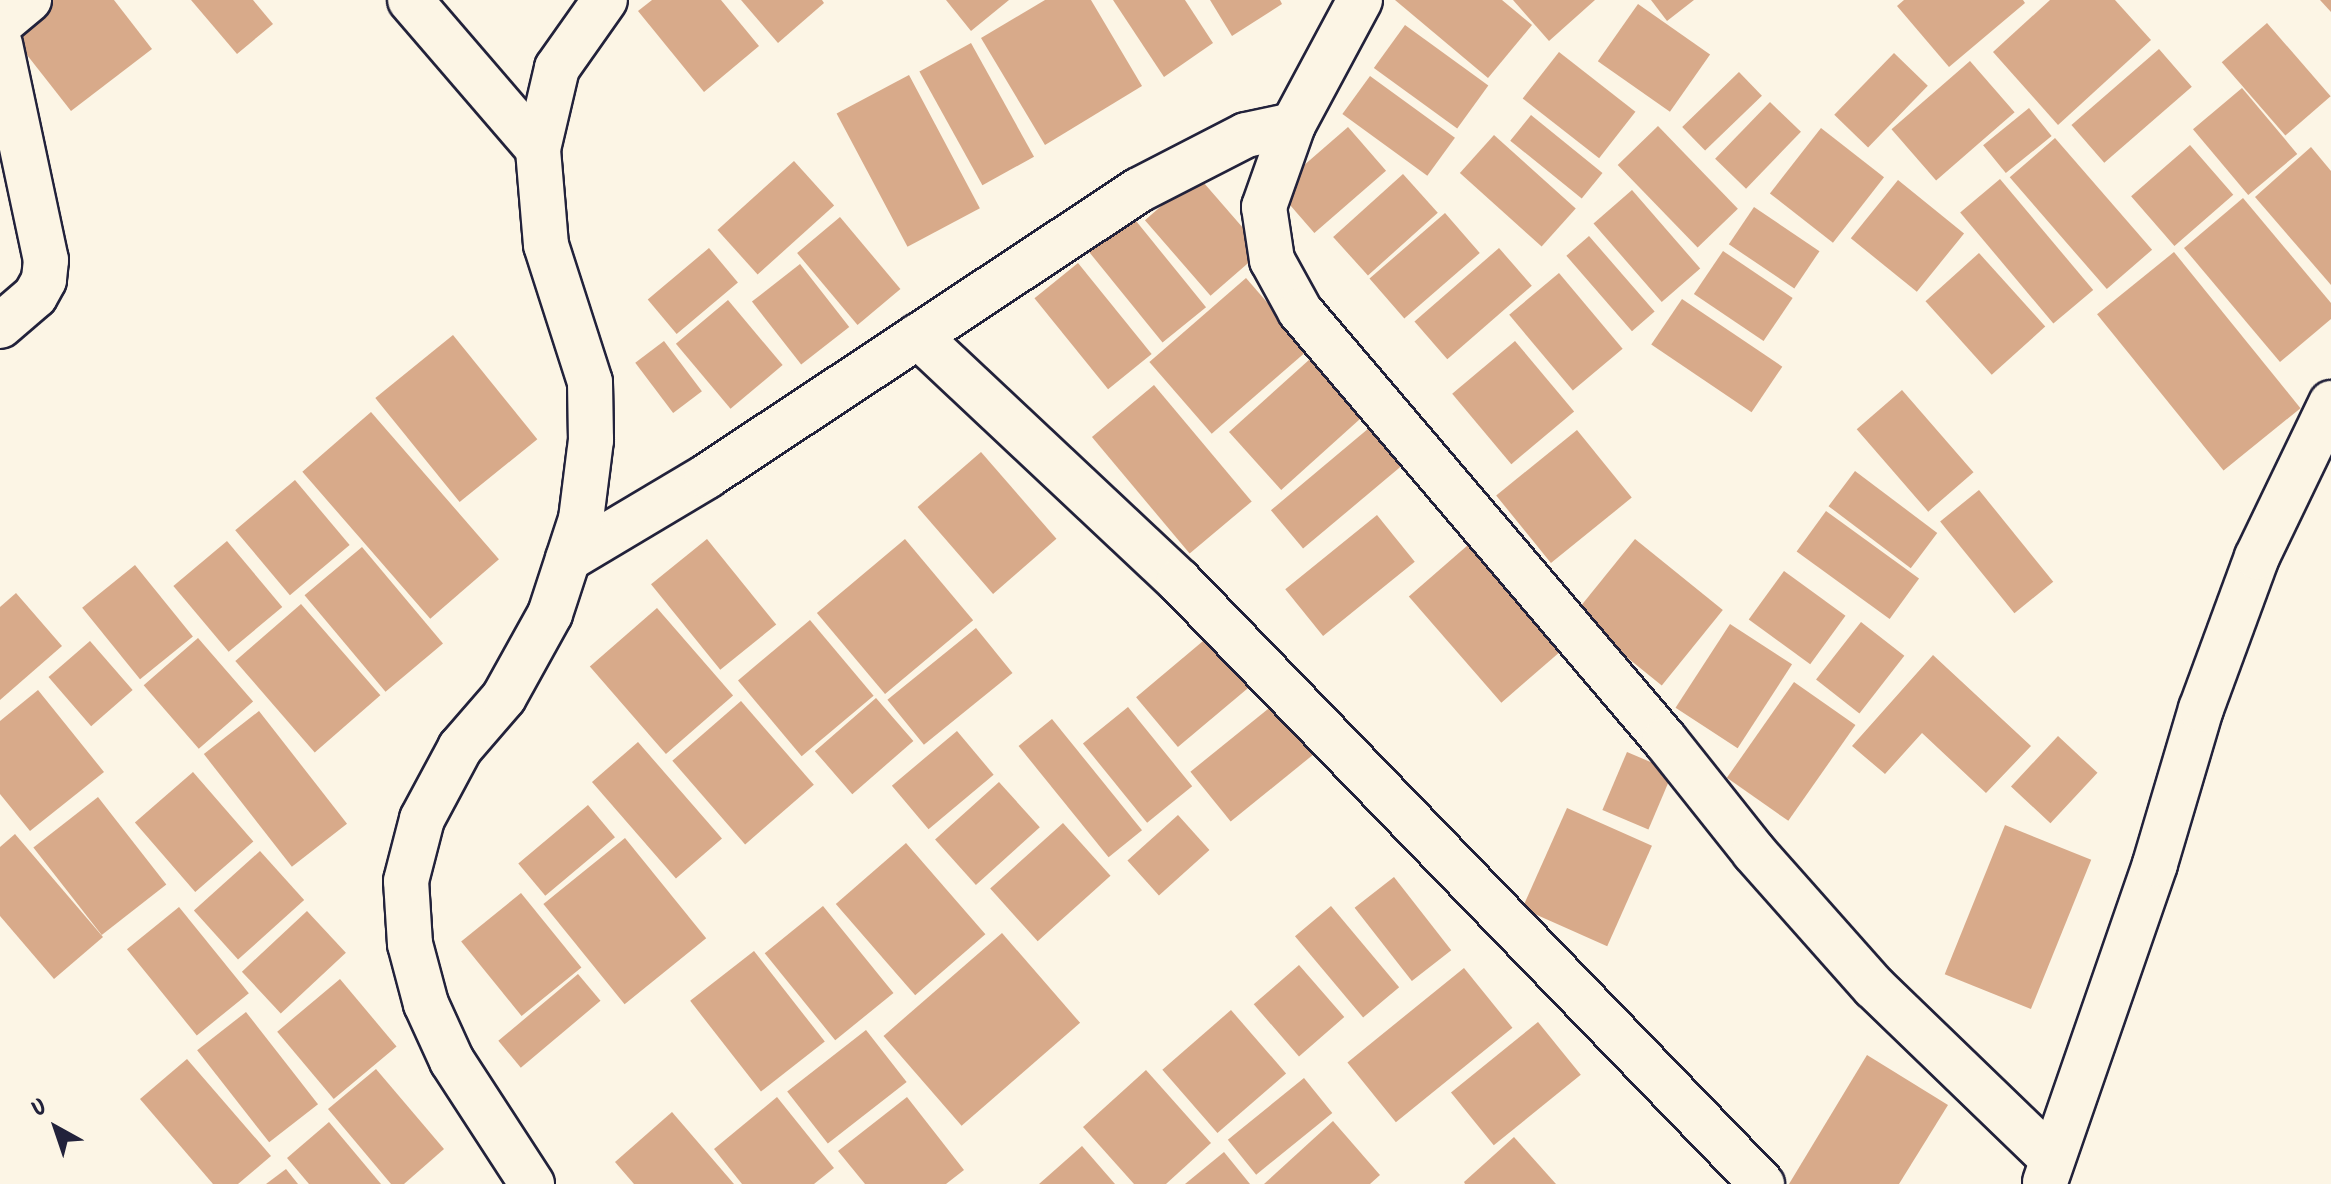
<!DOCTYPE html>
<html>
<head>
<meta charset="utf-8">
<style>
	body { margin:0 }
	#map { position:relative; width:2331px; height:1184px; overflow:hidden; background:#fcf5e5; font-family:Kalam,sans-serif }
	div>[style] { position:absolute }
	.building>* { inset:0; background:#d8aa8a; transform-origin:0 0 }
	.roads { filter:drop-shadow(2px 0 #22223b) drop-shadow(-2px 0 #22223b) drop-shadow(0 2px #22223b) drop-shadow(0 -2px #22223b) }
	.street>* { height:44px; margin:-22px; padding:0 22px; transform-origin:22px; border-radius:22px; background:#fcf5e5 }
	span { translate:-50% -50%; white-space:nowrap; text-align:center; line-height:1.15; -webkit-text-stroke:6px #fcf5e5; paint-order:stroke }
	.north { position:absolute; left:16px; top:1088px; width:80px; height:80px; -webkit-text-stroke:6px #fcf5e5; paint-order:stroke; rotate:320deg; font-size:22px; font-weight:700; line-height:32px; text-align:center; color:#22223b }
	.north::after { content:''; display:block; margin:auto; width:28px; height:36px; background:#22223b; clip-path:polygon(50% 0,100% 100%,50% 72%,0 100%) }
</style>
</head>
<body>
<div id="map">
	<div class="building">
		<i style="clip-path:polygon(50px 0,114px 0,152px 49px,71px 111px,9px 32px)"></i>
		<i style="clip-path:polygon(191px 0,253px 0,273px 24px,237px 54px)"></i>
		<i style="clip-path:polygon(652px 0,721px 0,759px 46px,704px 92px,638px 11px)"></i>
		<i style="clip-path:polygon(741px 0,822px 0,824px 3px,778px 43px)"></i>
		<i style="clip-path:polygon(946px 0,1009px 0,971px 31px)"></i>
		<i style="clip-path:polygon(1045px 0,1091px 0,1142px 86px,1045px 145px,981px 38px)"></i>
		<i style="clip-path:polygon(1113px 0,1185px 0,1213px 43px,1164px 77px)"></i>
		<i style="clip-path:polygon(1210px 0,1280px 0,1282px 4px,1232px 36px)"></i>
		<i style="clip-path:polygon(1395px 0,1502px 0,1532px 25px,1488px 78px)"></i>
		<i style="clip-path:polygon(1513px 0,1595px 0,1549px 41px)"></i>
		<i style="clip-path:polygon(1651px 0,1694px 0,1667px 21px)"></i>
		<i style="clip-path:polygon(1904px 0,2023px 0,2025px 3px,1949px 67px,1897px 6px)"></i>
		<i style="clip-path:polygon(2050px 0,2115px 0,2151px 40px,2058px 125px,1993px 52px)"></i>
		<i style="clip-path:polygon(2320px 0,2331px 0,2331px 12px)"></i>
		<i style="left:1638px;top:4px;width:88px;height:70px;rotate:35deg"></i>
		<i style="left:2267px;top:23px;width:97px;height:60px;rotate:49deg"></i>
		<i style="left:1405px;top:25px;width:103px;height:53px;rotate:36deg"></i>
		<i style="left:971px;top:43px;width:130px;height:59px;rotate:61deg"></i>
		<i style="left:2159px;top:49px;width:50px;height:116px;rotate:49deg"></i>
		<i style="left:1559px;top:52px;width:97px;height:59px;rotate:38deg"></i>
		<i style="left:1894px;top:53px;width:47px;height:86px;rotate:44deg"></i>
		<i style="left:1970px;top:61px;width:68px;height:104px;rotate:49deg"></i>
		<i style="left:1739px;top:72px;width:33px;height:79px;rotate:46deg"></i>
		<i style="left:909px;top:75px;width:151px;height:82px;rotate:62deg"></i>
		<i style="left:1370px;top:76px;width:105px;height:47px;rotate:36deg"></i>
		<i style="left:2242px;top:88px;width:86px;height:64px;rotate:50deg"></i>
		<i style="left:1770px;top:102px;width:43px;height:79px;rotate:44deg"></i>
		<i style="left:2029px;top:108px;width:36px;height:59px;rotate:51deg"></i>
		<i style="left:1531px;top:115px;width:92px;height:33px;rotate:39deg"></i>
		<i style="left:1658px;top:126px;width:115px;height:56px;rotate:46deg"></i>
		<i style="left:1348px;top:127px;width:58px;height:95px;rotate:49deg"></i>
		<i style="left:1821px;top:128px;width:80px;height:83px;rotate:38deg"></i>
		<i style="left:1494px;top:135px;width:110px;height:51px;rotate:42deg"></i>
		<i style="left:2055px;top:138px;width:148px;height:60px;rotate:49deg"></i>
		<i style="left:2190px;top:145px;width:66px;height:78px;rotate:49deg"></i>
		<i style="clip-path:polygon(2311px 147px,2331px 171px,2331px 285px,2255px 197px)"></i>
		<i style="left:794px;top:161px;width:60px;height:103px;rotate:48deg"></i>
		<i style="left:1403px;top:174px;width:52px;height:94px;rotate:48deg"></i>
		<i style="left:1197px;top:175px;width:100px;height:69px;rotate:49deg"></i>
		<i style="left:2000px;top:179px;width:145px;height:52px;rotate:50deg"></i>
		<i style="left:1898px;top:180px;width:85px;height:75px;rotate:39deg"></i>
		<i style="left:1632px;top:190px;width:104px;height:51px;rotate:49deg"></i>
		<i style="clip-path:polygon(2243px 198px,2331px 303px,2331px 319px,2280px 362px,2184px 248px)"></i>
		<i style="left:1754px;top:207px;width:79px;height:45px;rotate:34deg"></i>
		<i style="left:1128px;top:211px;width:124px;height:56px;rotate:51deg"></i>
		<i style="left:1445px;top:213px;width:53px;height:100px;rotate:49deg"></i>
		<i style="left:840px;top:217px;width:94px;height:56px;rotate:50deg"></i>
		<i style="left:1589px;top:236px;width:100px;height:30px;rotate:49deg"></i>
		<i style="left:709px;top:248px;width:45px;height:80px;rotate:50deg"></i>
		<i style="left:1499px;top:248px;width:50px;height:112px;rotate:49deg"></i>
		<i style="left:1723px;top:251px;width:84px;height:52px;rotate:34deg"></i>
		<i style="left:2174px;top:252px;width:201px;height:99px;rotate:51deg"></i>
		<i style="left:1979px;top:253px;width:99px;height:72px;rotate:48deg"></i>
		<i style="left:1078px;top:263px;width:117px;height:56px;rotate:51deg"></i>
		<i style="left:800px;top:264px;width:80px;height:61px;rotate:52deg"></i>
		<i style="left:1559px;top:273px;width:99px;height:65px;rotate:50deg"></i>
		<i style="left:1246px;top:278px;width:95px;height:128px;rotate:49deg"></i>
		<i style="left:1682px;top:299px;width:121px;height:55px;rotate:34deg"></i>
		<i style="left:728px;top:300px;width:85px;height:68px;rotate:50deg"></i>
		<i style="left:453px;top:335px;width:134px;height:100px;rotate:51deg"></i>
		<i style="left:664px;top:341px;width:63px;height:36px;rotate:53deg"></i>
		<i style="left:1515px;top:341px;width:92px;height:82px;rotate:50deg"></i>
		<i style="left:1310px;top:359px;width:78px;height:109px;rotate:48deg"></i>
		<i style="left:1154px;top:385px;width:152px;height:81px;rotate:50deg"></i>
		<i style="left:1902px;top:390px;width:109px;height:60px;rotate:49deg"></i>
		<i style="left:371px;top:412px;width:195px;height:91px;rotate:49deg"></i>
		<i style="left:1369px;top:428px;width:50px;height:128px;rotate:50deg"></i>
		<i style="left:1577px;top:430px;width:87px;height:104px;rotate:51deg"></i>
		<i style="left:981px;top:452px;width:115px;height:84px;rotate:49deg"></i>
		<i style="left:1855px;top:471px;width:103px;height:44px;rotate:37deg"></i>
		<i style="left:295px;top:480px;width:85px;height:78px;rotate:50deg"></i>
		<i style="left:1979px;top:490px;width:118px;height:50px;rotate:51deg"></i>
		<i style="left:1826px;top:511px;width:115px;height:50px;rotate:36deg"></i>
		<i style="left:1377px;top:515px;width:60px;height:118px;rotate:51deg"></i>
		<i style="left:1476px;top:538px;width:141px;height:89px;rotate:49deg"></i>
		<i style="left:707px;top:539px;width:110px;height:72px;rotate:51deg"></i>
		<i style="left:905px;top:539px;width:106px;height:115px;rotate:50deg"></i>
		<i style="left:1635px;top:539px;width:113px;height:97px;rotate:39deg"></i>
		<i style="left:227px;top:541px;width:86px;height:70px;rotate:50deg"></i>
		<i style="left:362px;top:547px;width:126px;height:75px;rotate:50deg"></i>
		<i style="left:135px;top:565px;width:92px;height:68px;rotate:51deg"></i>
		<i style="left:1784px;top:571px;width:76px;height:60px;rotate:36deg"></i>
		<i style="clip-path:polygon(16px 593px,62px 646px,0 700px,0 607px)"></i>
		<i style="left:301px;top:604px;width:121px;height:87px;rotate:49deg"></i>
		<i style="left:657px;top:608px;width:116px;height:89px;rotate:49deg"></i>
		<i style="left:810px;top:620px;width:99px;height:94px;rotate:50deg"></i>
		<i style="left:1861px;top:622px;width:55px;height:73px;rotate:38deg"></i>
		<i style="left:1730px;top:624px;width:74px;height:100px;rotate:33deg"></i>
		<i style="left:976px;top:628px;width:58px;height:114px;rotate:51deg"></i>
		<i style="left:1215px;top:631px;width:65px;height:103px;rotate:50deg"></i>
		<i style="left:198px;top:638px;width:84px;height:72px;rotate:49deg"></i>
		<i style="left:90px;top:641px;width:65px;height:55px;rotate:49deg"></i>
		<i style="clip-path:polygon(1933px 655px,2031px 746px,1986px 793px,1922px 733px,1885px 774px,1852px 746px)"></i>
		<i style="left:1794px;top:682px;width:75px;height:117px;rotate:35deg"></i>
		<i style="clip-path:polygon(38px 690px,104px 772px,30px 831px,0 794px,0 721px)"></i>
		<i style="left:876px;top:698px;width:57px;height:81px;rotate:49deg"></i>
		<i style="left:1279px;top:700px;width:64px;height:114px;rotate:51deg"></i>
		<i style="left:741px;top:701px;width:111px;height:91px;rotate:49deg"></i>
		<i style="left:1128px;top:707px;width:102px;height:58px;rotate:51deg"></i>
		<i style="left:259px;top:711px;width:143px;height:70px;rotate:52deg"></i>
		<i style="left:1052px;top:719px;width:143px;height:43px;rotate:51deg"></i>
		<i style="left:957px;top:731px;width:57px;height:85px;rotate:50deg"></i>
		<i style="left:2058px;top:736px;width:54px;height:69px;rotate:43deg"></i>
		<i style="left:638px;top:742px;width:128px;height:61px;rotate:49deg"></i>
		<i style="left:1627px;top:752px;width:50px;height:63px;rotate:23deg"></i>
		<i style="left:193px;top:772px;width:92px;height:77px;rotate:49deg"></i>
		<i style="left:999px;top:782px;width:61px;height:86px;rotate:48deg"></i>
		<i style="left:98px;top:797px;width:111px;height:82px;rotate:52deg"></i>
		<i style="left:588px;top:805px;width:42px;height:91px;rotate:50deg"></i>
		<i style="left:1567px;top:808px;width:93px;height:110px;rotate:24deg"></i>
		<i style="left:1178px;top:815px;width:47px;height:68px;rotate:48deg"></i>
		<i style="left:1063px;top:823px;width:71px;height:98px;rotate:48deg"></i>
		<i style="left:2005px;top:825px;width:93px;height:161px;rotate:22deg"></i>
		<i style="clip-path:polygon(15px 834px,103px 937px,54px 979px,0 916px,0 847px)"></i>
		<i style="left:625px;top:838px;width:129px;height:105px;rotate:51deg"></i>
		<i style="left:906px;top:843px;width:121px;height:93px;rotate:49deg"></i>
		<i style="left:260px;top:851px;width:66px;height:89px;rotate:48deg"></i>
		<i style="left:1394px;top:877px;width:93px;height:50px;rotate:52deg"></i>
		<i style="left:521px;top:893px;width:96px;height:77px;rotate:51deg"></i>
		<i style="left:823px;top:906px;width:112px;height:75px;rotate:51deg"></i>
		<i style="left:1331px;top:906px;width:106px;height:47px;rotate:50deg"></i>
		<i style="left:179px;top:907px;width:111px;height:67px;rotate:51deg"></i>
		<i style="left:307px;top:911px;width:57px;height:89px;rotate:47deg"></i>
		<i style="left:1002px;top:933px;width:119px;height:157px;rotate:49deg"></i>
		<i style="left:754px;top:951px;width:115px;height:81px;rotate:52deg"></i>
		<i style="left:1299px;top:965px;width:69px;height:60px;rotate:49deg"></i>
		<i style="left:1464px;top:968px;width:77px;height:150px;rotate:51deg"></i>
		<i style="left:578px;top:974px;width:35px;height:104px;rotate:50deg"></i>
		<i style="left:340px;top:979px;width:88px;height:82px;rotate:50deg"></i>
		<i style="left:1231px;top:1010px;width:84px;height:91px;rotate:49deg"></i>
		<i style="left:246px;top:1012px;width:117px;height:62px;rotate:52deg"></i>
		<i style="left:1538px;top:1022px;width:68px;height:112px;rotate:51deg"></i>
		<i style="left:866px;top:1030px;width:66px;height:100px;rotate:52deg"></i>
		<i style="clip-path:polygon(1867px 1055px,1948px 1105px,1899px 1184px,1789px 1184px)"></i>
		<i style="clip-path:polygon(187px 1059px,271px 1156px,238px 1184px,213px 1184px,140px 1099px)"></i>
		<i style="clip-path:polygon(376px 1069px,444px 1149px,404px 1184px,391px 1184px,328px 1109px)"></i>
		<i style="clip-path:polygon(1146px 1070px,1211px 1143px,1166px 1184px,1134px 1184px,1083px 1127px)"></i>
		<i style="left:1304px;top:1078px;width:45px;height:98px;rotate:51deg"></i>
		<i style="clip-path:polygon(777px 1097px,834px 1168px,814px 1184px,742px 1184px,714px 1149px)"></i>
		<i style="clip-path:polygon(907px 1097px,964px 1170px,946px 1184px,865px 1184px,838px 1151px)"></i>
		<i style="clip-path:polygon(672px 1112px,734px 1184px,634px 1184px,615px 1162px)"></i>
		<i style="clip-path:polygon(1333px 1121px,1380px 1175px,1370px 1184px,1264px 1184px)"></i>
		<i style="clip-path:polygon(329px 1122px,381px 1184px,309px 1184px,287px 1158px)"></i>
		<i style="clip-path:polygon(1514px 1137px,1556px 1184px,1465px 1184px,1464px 1182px)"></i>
		<i style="clip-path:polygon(1082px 1146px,1115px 1184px,1039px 1184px)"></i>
		<i style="clip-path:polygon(1224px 1152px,1250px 1184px,1185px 1184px)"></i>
		<i style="clip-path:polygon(286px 1169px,298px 1184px,266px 1184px)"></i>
	</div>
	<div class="roads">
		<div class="street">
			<i style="left:410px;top:0;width:196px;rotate:49.3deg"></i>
			<i style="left:1360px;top:0;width:142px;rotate:118.2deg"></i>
			<i style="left:1293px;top:125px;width:87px;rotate:109.5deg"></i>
			<i style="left:1264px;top:207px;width:54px;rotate:81.4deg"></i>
			<i style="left:1272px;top:260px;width:58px;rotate:61.2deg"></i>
			<i style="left:1300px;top:311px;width:563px;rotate:49.61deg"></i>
			<i style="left:1665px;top:740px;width:143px;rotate:51.5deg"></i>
			<i style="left:1754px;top:852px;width:181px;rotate:48.4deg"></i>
			<i style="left:1874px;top:987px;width:246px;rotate:44deg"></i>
			<i style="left:0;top:24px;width:38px;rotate:-40deg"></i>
			<i style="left:0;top:44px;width:221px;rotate:78deg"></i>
			<i style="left:46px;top:260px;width:20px;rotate:96deg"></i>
			<i style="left:44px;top:280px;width:18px;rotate:119deg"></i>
			<i style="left:35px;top:296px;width:46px;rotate:139.4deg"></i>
			<i style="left:918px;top:336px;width:358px;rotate:43.2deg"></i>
			<i style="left:1179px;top:581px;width:839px;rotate:45.97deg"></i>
			<i style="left:568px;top:559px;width:162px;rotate:-30.8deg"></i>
			<i style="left:707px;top:476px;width:518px;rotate:-33.51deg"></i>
			<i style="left:1139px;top:190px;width:120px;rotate:-27.2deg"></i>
			<i style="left:1246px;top:135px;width:48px;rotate:-12deg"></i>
			<i style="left:2045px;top:1182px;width:336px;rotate:-70.9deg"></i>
			<i style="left:2155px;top:864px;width:162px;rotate:-73.5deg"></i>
			<i style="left:2201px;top:709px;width:162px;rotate:-69.8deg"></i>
			<i style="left:2257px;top:557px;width:171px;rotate:-64.3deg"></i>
			<i style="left:532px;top:1184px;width:147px;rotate:-123deg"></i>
			<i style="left:452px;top:1061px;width:63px;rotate:-114.5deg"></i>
			<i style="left:426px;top:1004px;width:62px;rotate:-104.9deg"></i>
			<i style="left:410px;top:944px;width:63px;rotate:-93.6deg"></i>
			<i style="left:406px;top:881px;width:64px;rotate:-75.5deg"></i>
			<i style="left:422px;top:819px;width:81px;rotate:-61.8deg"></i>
			<i style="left:460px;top:748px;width:67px;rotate:-49.2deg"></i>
			<i style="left:504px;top:697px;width:95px;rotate:-61deg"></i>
			<i style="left:550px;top:614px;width:100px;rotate:-71.9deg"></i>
			<i style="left:581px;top:519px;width:80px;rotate:-82.8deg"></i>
			<i style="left:591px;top:440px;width:58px;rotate:-91deg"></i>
			<i style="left:590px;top:382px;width:144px;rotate:-107.8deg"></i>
			<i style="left:546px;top:245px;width:96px;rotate:-94.8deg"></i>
			<i style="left:538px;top:149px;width:83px;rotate:-76.8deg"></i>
			<i style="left:557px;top:68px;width:83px;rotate:-54.8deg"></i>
		</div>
	</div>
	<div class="north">U</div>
</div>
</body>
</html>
